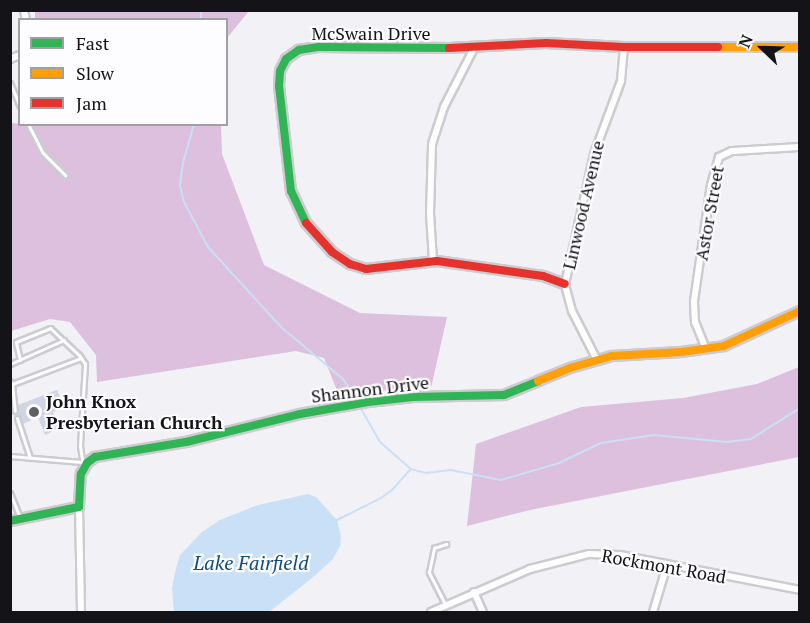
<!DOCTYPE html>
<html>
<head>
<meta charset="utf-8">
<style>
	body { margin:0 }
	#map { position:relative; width:810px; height:623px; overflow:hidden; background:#f1f1f6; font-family:"PT Serif",serif }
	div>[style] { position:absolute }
	.forest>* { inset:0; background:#ddc0dd }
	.water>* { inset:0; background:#cae0f7 }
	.stream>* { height:2px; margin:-1px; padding:0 1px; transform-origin:1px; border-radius:1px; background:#cae0f7 }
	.building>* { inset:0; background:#d1d5e3 }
	.roads { filter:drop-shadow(2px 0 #ccccd0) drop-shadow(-2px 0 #ccccd0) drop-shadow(0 2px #ccccd0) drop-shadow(0 -2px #ccccd0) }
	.lane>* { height:3px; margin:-1.5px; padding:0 1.5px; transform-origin:1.5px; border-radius:1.5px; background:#fdfdfe }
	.street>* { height:6px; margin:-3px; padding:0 3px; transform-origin:3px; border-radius:3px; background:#fdfdfe }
	.fast>* { height:8px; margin:-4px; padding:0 4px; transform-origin:4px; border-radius:4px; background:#30b455 }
	.slow>* { height:8px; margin:-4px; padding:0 4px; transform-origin:4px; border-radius:4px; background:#ff9f0a }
	.jam>* { height:8px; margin:-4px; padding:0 4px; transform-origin:4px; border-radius:4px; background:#e5322d }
	.dots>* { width:16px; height:16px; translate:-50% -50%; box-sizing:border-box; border:3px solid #fdfdff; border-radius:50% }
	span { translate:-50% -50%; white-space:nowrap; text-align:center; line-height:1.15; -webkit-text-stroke:4.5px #fdfdff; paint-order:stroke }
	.street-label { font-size:18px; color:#141317 }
	.poi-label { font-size:18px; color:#141317; font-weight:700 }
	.left { translate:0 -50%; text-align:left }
	.water-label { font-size:20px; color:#144d7b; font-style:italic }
	.frame { position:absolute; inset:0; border:12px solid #141317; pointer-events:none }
	.legend { position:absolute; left:18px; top:18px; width:210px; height:108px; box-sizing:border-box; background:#fdfdff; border:2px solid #a09fa2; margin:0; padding:8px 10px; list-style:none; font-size:18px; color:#141317 }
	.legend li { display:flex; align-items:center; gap:12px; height:30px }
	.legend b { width:30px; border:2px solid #a09fa2 }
	.north { position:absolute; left:732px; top:18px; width:60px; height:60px; -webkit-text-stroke:4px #fdfdff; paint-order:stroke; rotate:293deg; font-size:16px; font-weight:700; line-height:24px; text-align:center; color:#141317 }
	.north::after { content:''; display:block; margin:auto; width:21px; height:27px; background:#141317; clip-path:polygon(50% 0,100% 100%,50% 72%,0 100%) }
</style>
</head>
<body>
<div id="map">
	<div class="forest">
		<i style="clip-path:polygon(35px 11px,35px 10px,249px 11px,227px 38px,226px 20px,35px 20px)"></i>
		<i style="clip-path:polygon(10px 123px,50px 126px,221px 125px,222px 154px,264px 265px,360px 313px,447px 317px,431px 388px,338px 393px,324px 358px,296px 351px,97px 382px,96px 355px,70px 322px,50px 319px,11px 331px)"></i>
		<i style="clip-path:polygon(799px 367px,799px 457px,530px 510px,467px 526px,476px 444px,581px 407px,683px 398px,757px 384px)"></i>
	</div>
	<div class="water">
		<i style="clip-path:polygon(308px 494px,316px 497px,337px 520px,341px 536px,340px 546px,333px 559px,312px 578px,269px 612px,174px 612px,172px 588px,176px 568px,180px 555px,202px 532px,220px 520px,258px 505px)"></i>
	</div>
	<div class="stream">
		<i style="left:201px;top:10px;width:10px;rotate:90deg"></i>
		<i style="left:194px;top:124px;width:41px;rotate:105.8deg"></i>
		<i style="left:183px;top:163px;width:22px;rotate:98deg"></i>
		<i style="left:180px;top:185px;width:17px;rotate:77deg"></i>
		<i style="left:184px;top:202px;width:51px;rotate:61.9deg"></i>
		<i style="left:208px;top:247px;width:108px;rotate:47.6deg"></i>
		<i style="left:281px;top:327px;width:81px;rotate:40deg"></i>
		<i style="left:343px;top:379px;width:27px;rotate:57deg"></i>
		<i style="left:360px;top:407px;width:40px;rotate:60.3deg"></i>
		<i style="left:380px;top:442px;width:41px;rotate:41.1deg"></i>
		<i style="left:411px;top:469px;width:16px;rotate:15deg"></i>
		<i style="left:426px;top:473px;width:25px;rotate:-7deg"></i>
		<i style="left:451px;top:470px;width:51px;rotate:11.3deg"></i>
		<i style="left:501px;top:480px;width:60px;rotate:-16.3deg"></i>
		<i style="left:559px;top:463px;width:47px;rotate:-25.5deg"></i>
		<i style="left:601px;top:443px;width:54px;rotate:-8.6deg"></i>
		<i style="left:654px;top:435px;width:73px;rotate:5.5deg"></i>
		<i style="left:727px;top:442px;width:24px;rotate:-7deg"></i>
		<i style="left:751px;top:439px;width:58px;rotate:-32.3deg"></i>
		<i style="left:335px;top:521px;width:51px;rotate:-26.6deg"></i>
		<i style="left:381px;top:498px;width:14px;rotate:-36deg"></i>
		<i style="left:392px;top:490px;width:28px;rotate:-48deg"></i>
	</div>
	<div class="building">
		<i style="clip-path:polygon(57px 390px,64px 407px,53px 412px,59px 428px,45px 435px,38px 417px,23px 424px,17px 414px,18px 405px)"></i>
	</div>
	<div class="roads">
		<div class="lane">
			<i style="left:10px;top:83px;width:25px;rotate:67deg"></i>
			<i style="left:28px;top:124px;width:31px;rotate:63deg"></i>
			<i style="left:42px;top:152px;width:33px;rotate:45deg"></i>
			<i style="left:20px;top:360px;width:18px;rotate:-103deg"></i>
			<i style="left:16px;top:342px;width:37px;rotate:-22deg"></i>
			<i style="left:50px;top:328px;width:40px;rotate:43deg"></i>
			<i style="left:79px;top:355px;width:11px;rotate:56deg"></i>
			<i style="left:85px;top:364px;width:82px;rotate:93.5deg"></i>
			<i style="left:80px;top:446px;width:19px;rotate:81deg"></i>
			<i style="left:10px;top:364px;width:59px;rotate:-24deg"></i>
			<i style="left:10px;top:381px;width:4px;rotate:56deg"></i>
			<i style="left:12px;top:384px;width:74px;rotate:-20.6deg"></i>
			<i style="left:12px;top:384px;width:27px;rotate:84deg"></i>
			<i style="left:17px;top:418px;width:40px;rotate:72deg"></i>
			<i style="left:10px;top:456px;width:72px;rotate:4.8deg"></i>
			<i style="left:10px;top:493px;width:27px;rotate:68deg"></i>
			<i style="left:445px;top:604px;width:36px;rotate:-117deg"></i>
			<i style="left:429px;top:572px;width:25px;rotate:-78deg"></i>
			<i style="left:434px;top:548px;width:13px;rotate:-18deg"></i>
		</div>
		<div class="street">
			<i style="left:24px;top:10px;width:10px;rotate:79deg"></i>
			<i style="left:10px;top:59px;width:11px;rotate:-22deg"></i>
			<i style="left:433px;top:261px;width:48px;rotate:-93.6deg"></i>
			<i style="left:430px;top:213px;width:69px;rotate:-88.3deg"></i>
			<i style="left:432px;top:144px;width:39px;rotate:-72deg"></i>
			<i style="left:444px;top:107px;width:66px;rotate:-63deg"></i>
			<i style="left:706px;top:349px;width:29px;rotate:-112deg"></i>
			<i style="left:695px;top:322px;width:21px;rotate:-93deg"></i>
			<i style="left:694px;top:301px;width:117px;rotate:-81.7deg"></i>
			<i style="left:711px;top:185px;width:29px;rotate:-74deg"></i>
			<i style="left:719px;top:157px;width:14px;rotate:-25deg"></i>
			<i style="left:732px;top:151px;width:68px;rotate:-3.4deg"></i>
			<i style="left:597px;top:360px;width:55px;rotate:-117deg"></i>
			<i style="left:572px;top:311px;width:28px;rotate:-105deg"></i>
			<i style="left:565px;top:284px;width:133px;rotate:-77.4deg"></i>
			<i style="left:594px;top:154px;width:78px;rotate:-69.7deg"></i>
			<i style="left:621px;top:81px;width:34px;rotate:-85deg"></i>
			<i style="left:79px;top:507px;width:105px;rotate:88.9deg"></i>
			<i style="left:474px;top:592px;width:22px;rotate:66deg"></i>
			<i style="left:431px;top:612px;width:108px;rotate:-23.5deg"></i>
			<i style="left:530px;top:569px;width:61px;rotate:-14.3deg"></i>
			<i style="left:589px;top:554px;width:31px;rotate:2deg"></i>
			<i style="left:620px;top:555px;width:183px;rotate:11deg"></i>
			<i style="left:653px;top:612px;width:49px;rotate:-73.4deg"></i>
		</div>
		<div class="fast">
			<i style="left:306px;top:223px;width:35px;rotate:-115deg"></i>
			<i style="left:291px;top:191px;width:106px;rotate:-96.5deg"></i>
			<i style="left:279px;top:86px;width:15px;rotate:-86deg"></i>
			<i style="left:280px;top:71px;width:13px;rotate:-63deg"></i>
			<i style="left:286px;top:59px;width:16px;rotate:-35deg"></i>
			<i style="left:299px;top:50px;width:20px;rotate:-9deg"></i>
			<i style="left:319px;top:47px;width:130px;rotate:0.4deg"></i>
			<i style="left:10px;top:521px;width:70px;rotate:-11.5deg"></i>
			<i style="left:79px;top:507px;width:33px;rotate:-87deg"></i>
			<i style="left:81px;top:474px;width:13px;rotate:-61deg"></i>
			<i style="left:87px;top:463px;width:10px;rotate:-37deg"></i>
			<i style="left:95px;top:457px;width:92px;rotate:-9.4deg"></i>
			<i style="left:186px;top:442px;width:117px;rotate:-13.8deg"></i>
			<i style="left:300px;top:414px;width:69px;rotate:-10deg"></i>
			<i style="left:368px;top:402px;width:45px;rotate:-6.3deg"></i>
			<i style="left:413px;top:397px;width:91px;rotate:-1.3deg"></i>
			<i style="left:504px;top:395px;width:37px;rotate:-22deg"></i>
		</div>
		<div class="slow">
			<i style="left:718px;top:47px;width:82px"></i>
			<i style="left:538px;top:381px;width:35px;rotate:-22deg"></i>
			<i style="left:570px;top:368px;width:44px;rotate:-15.9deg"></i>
			<i style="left:612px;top:356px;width:69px;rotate:-3.3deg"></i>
			<i style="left:681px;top:352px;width:43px;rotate:-7.9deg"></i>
			<i style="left:724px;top:346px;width:84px;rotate:-24.7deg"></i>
		</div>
		<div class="jam">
			<i style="left:449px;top:48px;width:97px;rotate:-3deg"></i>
			<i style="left:546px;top:43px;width:78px;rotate:2.9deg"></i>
			<i style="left:624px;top:47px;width:94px"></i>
			<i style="left:306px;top:223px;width:39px;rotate:48deg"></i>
			<i style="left:332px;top:252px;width:22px;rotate:34deg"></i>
			<i style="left:350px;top:264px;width:17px;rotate:17deg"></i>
			<i style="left:366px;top:269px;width:71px;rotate:-6.4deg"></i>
			<i style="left:437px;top:261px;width:107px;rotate:8.1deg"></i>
			<i style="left:543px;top:276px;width:23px;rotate:20deg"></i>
		</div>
	</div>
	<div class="dots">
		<i style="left:34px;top:412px;background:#616165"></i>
	</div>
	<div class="street-label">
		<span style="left:371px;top:33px">McSwain Drive</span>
		<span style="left:583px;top:205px;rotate:-77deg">Linwood Avenue</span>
		<span style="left:709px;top:213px;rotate:-80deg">Astor Street</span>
		<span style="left:370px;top:389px;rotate:-7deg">Shannon Drive</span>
		<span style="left:664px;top:566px;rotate:10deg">Rockmont Road</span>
	</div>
	<div class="poi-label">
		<span class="left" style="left:46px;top:412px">John Knox<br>Presbyterian Church</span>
	</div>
	<div class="water-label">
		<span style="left:251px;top:562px">Lake Fairfield</span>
	</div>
	<div class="frame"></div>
	<ul class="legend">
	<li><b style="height:8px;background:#30b455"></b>Fast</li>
	<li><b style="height:8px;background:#ff9f0a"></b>Slow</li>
	<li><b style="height:8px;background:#e5322d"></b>Jam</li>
	</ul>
	<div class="north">N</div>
</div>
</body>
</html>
